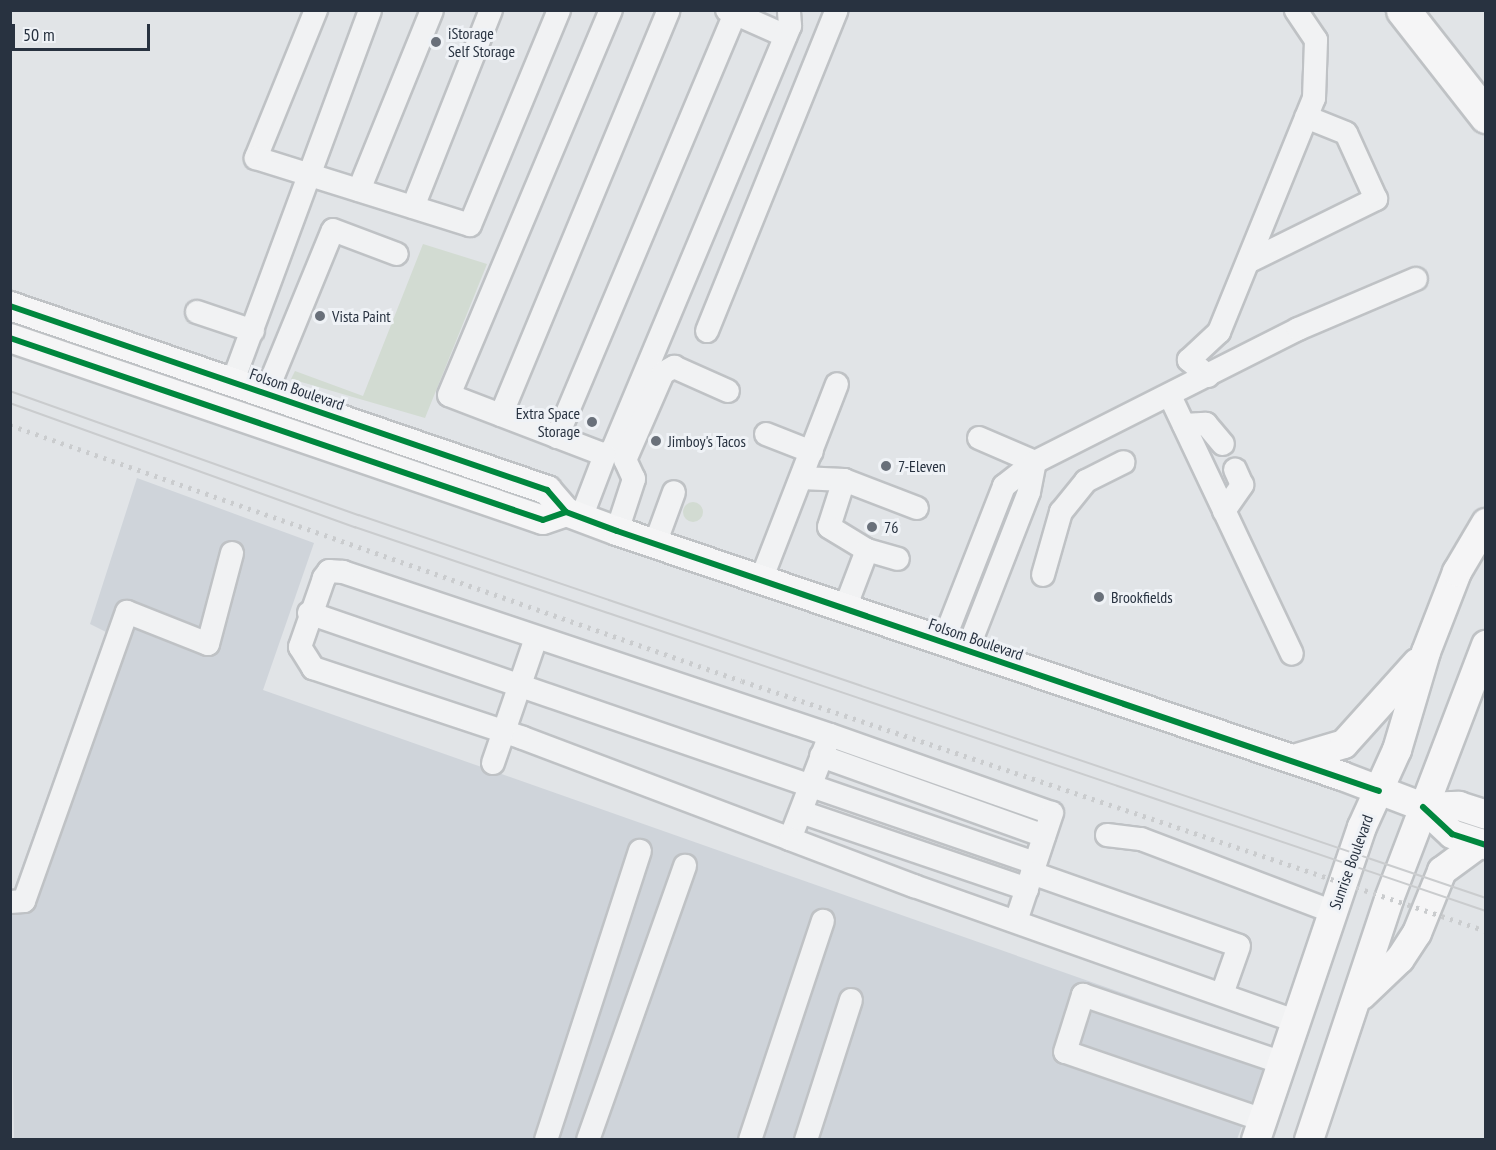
<!DOCTYPE html>
<html>
<head>
<meta charset="utf-8">
<style>
	body { margin:0 }
	#map { position:relative; width:1496px; height:1150px; overflow:hidden; background:#e1e4e7; font-family:"PT Sans Narrow",sans-serif }
	div>[style] { position:absolute }
	.built>* { inset:0; background:#cfd4da }
	.green>* { inset:0; background:#d2dbd2 }
	.round { border-radius:50% }
	.roads { filter:drop-shadow(2px 0 #bfc2c5) drop-shadow(-2px 0 #bfc2c5) drop-shadow(0 2px #bfc2c5) drop-shadow(0 -2px #bfc2c5) }
	.minor>* { height:22px; margin:-11px; padding:0 11px; transform-origin:11px; border-radius:11px; background:#f1f2f3 }
	.major>* { height:28px; margin:-14px; padding:0 14px; transform-origin:14px; border-radius:14px; background:#f5f5f6 }
	.highway>* { height:33px; margin:-16.5px; padding:0 16.5px; transform-origin:16.5px; border-radius:16.5px; background:#f5f5f6 }
	.tram>* { height:1.5px; margin:-0.75px; padding:0 0.75px; transform-origin:0.75px; border-radius:0.75px; background:#caccce }
	.rail>* { height:4.5px; margin-top:-2.25px; transform-origin:0; background:repeating-linear-gradient(90deg,#caccce 0 3px,transparent 0 9px) }
	.cycleway>* { height:6px; margin:-3px; padding:0 3px; transform-origin:3px; border-radius:3px; background:#00873e }
	.dots>* { width:16px; height:16px; translate:-50% -50%; box-sizing:border-box; border:3px solid #eff2f6; border-radius:50% }
	span { translate:-50% -50%; white-space:nowrap; text-align:center; line-height:1.15; -webkit-text-stroke:6px #eff2f6; paint-order:stroke }
	.poi-label { font-size:16px; color:#283240 }
	.left { translate:0 -50%; text-align:left }
	.right { translate:-100% -50%; text-align:right }
	.street-label { font-size:16px; color:#283240 }
	.frame { position:absolute; inset:0; border:12px solid #283240; pointer-events:none }
	.scale { position:absolute; left:12px; top:24px; width:138px; height:27px; box-sizing:border-box; border:3px solid #283240; border-top:0; padding-left:8px; font-size:18px; line-height:21px; white-space:nowrap; color:#283240; -webkit-text-stroke:4px #eff2f6; paint-order:stroke }
</style>
</head>
<body>
<div id="map">
	<div class="built">
		<i style="clip-path:polygon(137px 478px,314px 543px,263px 690px,1273px 1046px,1237px 1139px,14px 1139px,10px 900px,106px 632px,90px 624px)"></i>
	</div>
	<div class="green">
		<i style="clip-path:polygon(423px 244px,487px 264px,425px 418px,291px 379px,295px 371px,363px 396px)"></i>
		<i class="round" style="left:683px;top:502px;width:20px;height:20px"></i>
	</div>
	<div class="roads">
		<div class="minor">
			<i style="left:316px;top:10px;width:160px;rotate:112.1deg"></i>
			<i style="left:256px;top:158px;width:224px;rotate:17.4deg"></i>
			<i style="left:470px;top:225px;width:233px;rotate:-67.5deg"></i>
			<i style="left:727px;top:10px;width:64px;rotate:23.8deg"></i>
			<i style="left:359px;top:190px;width:194px;rotate:-67.9deg"></i>
			<i style="left:413px;top:207px;width:212px;rotate:-68.4deg"></i>
			<i style="left:1248px;top:262px;width:143px;rotate:-26.2deg"></i>
			<i style="left:1376px;top:199px;width:72px;rotate:-114.4deg"></i>
			<i style="left:1346px;top:133px;width:43px;rotate:-158.2deg"></i>
			<i style="left:197px;top:312px;width:59px;rotate:18.7deg"></i>
			<i style="left:707px;top:331px;width:346px;rotate:-68deg"></i>
			<i style="left:1208px;top:376px;width:25px;rotate:-140deg"></i>
			<i style="left:1189px;top:360px;width:41px;rotate:-43deg"></i>
			<i style="left:1219px;top:332px;width:253px;rotate:-67.9deg"></i>
			<i style="left:1314px;top:98px;width:58px;rotate:-88deg"></i>
			<i style="left:1316px;top:40px;width:36px;rotate:-124deg"></i>
			<i style="left:233px;top:381px;width:395px;rotate:-69.7deg"></i>
			<i style="left:266px;top:393px;width:176px;rotate:-67.7deg"></i>
			<i style="left:333px;top:230px;width:68px;rotate:20.6deg"></i>
			<i style="left:1170px;top:396px;width:285px;rotate:64.7deg"></i>
			<i style="left:501px;top:415px;width:438px;rotate:-67.5deg"></i>
			<i style="left:1184px;top:425px;width:22px;rotate:-3deg"></i>
			<i style="left:1206px;top:424px;width:26px;rotate:50deg"></i>
			<i style="left:766px;top:434px;width:49px;rotate:21.4deg"></i>
			<i style="left:557px;top:437px;width:459px;rotate:-67.2deg"></i>
			<i style="left:979px;top:438px;width:61px;rotate:23.2deg"></i>
			<i style="left:605px;top:455px;width:10px;rotate:-37deg"></i>
			<i style="left:613px;top:449px;width:459px;rotate:-67.3deg"></i>
			<i style="left:790px;top:26px;width:16px;rotate:-94deg"></i>
			<i style="left:802px;top:478px;width:42px;rotate:2.7deg"></i>
			<i style="left:844px;top:480px;width:78px;rotate:21deg"></i>
			<i style="left:844px;top:480px;width:49px;rotate:107.7deg"></i>
			<i style="left:829px;top:527px;width:44px;rotate:31.2deg"></i>
			<i style="left:1224px;top:511px;width:32px;rotate:-55deg"></i>
			<i style="left:1242px;top:485px;width:17px;rotate:-114deg"></i>
			<i style="left:581px;top:518px;width:67px;rotate:-69.1deg"></i>
			<i style="left:605px;top:455px;width:167px;rotate:-159deg"></i>
			<i style="left:449px;top:395px;width:418px;rotate:-67.2deg"></i>
			<i style="left:617px;top:531px;width:55px;rotate:-71.9deg"></i>
			<i style="left:634px;top:479px;width:21px;rotate:-115deg"></i>
			<i style="left:625px;top:460px;width:95px;rotate:-66.4deg"></i>
			<i style="left:663px;top:373px;width:13px;rotate:-29deg"></i>
			<i style="left:674px;top:367px;width:59px;rotate:24deg"></i>
			<i style="left:655px;top:544px;width:55px;rotate:-69.9deg"></i>
			<i style="left:1043px;top:575px;width:66px;rotate:-74.1deg"></i>
			<i style="left:1061px;top:512px;width:40px;rotate:-51deg"></i>
			<i style="left:1086px;top:481px;width:42px;rotate:-26.6deg"></i>
			<i style="left:761px;top:580px;width:210px;rotate:-68.8deg"></i>
			<i style="left:845px;top:608px;width:62px;rotate:-69.2deg"></i>
			<i style="left:867px;top:550px;width:32px;rotate:16deg"></i>
			<i style="left:309px;top:613px;width:768px;rotate:19deg"></i>
			<i style="left:943px;top:642px;width:168px;rotate:-68.6deg"></i>
			<i style="left:1004px;top:486px;width:39px;rotate:-38deg"></i>
			<i style="left:1035px;top:462px;width:295px;rotate:-26.8deg"></i>
			<i style="left:1298px;top:329px;width:128px;rotate:-23deg"></i>
			<i style="left:967px;top:651px;width:171px;rotate:-68.7deg"></i>
			<i style="left:1029px;top:492px;width:31px;rotate:-79deg"></i>
			<i style="left:830px;top:735px;width:235px;rotate:19.4deg"></i>
			<i style="left:1052px;top:813px;width:114px;rotate:108.4deg"></i>
			<i style="left:821px;top:756px;width:237px;rotate:19.7deg"></i>
			<i style="left:493px;top:763px;width:132px;rotate:-71deg"></i>
			<i style="left:801px;top:812px;width:239px;rotate:18.8deg"></i>
			<i style="left:1107px;top:835px;width:34px;rotate:7deg"></i>
			<i style="left:1141px;top:839px;width:205px;rotate:20.8deg"></i>
			<i style="left:790px;top:839px;width:111px;rotate:-69deg"></i>
			<i style="left:830px;top:735px;width:514px;rotate:-161.49deg"></i>
			<i style="left:343px;top:572px;width:14px;rotate:-176deg"></i>
			<i style="left:329px;top:571px;width:9px;rotate:126deg"></i>
			<i style="left:324px;top:578px;width:73px;rotate:109.2deg"></i>
			<i style="left:300px;top:647px;width:25px;rotate:58deg"></i>
			<i style="left:313px;top:668px;width:221px;rotate:18.4deg"></i>
			<i style="left:523px;top:738px;width:285px;rotate:20.7deg"></i>
			<i style="left:790px;top:839px;width:133px;rotate:20.8deg"></i>
			<i style="left:914px;top:886px;width:406px;rotate:19.5deg"></i>
			<i style="left:1032px;top:873px;width:219px;rotate:19.4deg"></i>
			<i style="left:1239px;top:946px;width:51px;rotate:109.5deg"></i>
			<i style="left:10px;top:902px;width:14px;rotate:-4deg"></i>
			<i style="left:24px;top:901px;width:307px;rotate:-70.4deg"></i>
			<i style="left:127px;top:612px;width:87px;rotate:21.6deg"></i>
			<i style="left:208px;top:644px;width:94px;rotate:-75.2deg"></i>
			<i style="left:1263px;top:1120px;width:209px;rotate:-161deg"></i>
			<i style="left:1065px;top:1052px;width:60px;rotate:-72.5deg"></i>
			<i style="left:1083px;top:995px;width:211px;rotate:18.8deg"></i>
			<i style="left:546px;top:1140px;width:304px;rotate:-72deg"></i>
			<i style="left:588px;top:1140px;width:291px;rotate:-70.5deg"></i>
			<i style="left:750px;top:1140px;width:231px;rotate:-71.6deg"></i>
			<i style="left:806px;top:1140px;width:147px;rotate:-72.2deg"></i>
		</div>
		<div class="major">
			<i style="left:10px;top:306px;width:568px;rotate:18.91deg"></i>
			<i style="left:547px;top:490px;width:29px;rotate:49deg"></i>
			<i style="left:566px;top:512px;width:54px;rotate:20.4deg"></i>
			<i style="left:617px;top:531px;width:765px;rotate:18.67deg"></i>
			<i style="left:1342px;top:776px;width:87px;rotate:20.9deg"></i>
			<i style="left:1423px;top:807px;width:40px;rotate:43deg"></i>
			<i style="left:1452px;top:834px;width:36px;rotate:18deg"></i>
			<i style="left:10px;top:338px;width:563px;rotate:18.85deg"></i>
			<i style="left:543px;top:520px;width:24px;rotate:-19deg"></i>
			<i style="left:1294px;top:759px;width:52px;rotate:-16.7deg"></i>
			<i style="left:1344px;top:744px;width:109px;rotate:-48deg"></i>
			<i style="left:1423px;top:807px;width:36px;rotate:-2deg"></i>
			<i style="left:1459px;top:806px;width:28px;rotate:18deg"></i>
			<i style="left:1362px;top:995px;width:52px;rotate:-43.5deg"></i>
			<i style="left:1400px;top:959px;width:31px;rotate:-57deg"></i>
			<i style="left:1417px;top:933px;width:67px;rotate:-68deg"></i>
			<i style="left:1442px;top:871px;width:47px;rotate:-36.4deg"></i>
			<i style="left:1256px;top:1140px;width:330px;rotate:-71.3deg"></i>
			<i style="left:1362px;top:827px;width:85px;rotate:-65.6deg"></i>
			<i style="left:1397px;top:750px;width:102px;rotate:-73.5deg"></i>
			<i style="left:1426px;top:652px;width:86px;rotate:-68.8deg"></i>
			<i style="left:1457px;top:572px;width:57px;rotate:-59.4deg"></i>
			<i style="left:1309px;top:1140px;width:254px;rotate:-71.6deg"></i>
			<i style="left:1389px;top:899px;width:272px;rotate:-69.1deg"></i>
		</div>
		<div class="highway">
			<i style="left:1403px;top:10px;width:135px;rotate:51.9deg"></i>
		</div>
	</div>
	<div class="tram">
		<i style="left:10px;top:391px;width:370px;rotate:19.6deg"></i>
		<i style="left:359px;top:515px;width:1190px;rotate:18.77deg"></i>
		<i style="left:10px;top:403px;width:367px;rotate:19.8deg"></i>
		<i style="left:355px;top:527px;width:1194px;rotate:18.75deg"></i>
	</div>
	<div class="rail">
		<i style="left:10px;top:425px;width:775px;rotate:19.28deg"></i>
		<i style="left:742px;top:681px;width:785px;rotate:18.57deg"></i>
	</div>
	<div class="cycleway">
		<i style="left:10px;top:306px;width:568px;rotate:18.91deg"></i>
		<i style="left:547px;top:490px;width:29px;rotate:49deg"></i>
		<i style="left:566px;top:512px;width:54px;rotate:20.4deg"></i>
		<i style="left:617px;top:531px;width:805px;rotate:18.84deg"></i>
		<i style="left:10px;top:338px;width:563px;rotate:18.85deg"></i>
		<i style="left:543px;top:520px;width:24px;rotate:-19deg"></i>
		<i style="left:1423px;top:807px;width:40px;rotate:43deg"></i>
		<i style="left:1452px;top:834px;width:36px;rotate:18deg"></i>
	</div>
	<div class="dots">
		<i style="left:436px;top:42px;background:#69707a"></i>
		<i style="left:320px;top:316px;background:#69707a"></i>
		<i style="left:592px;top:422px;background:#69707a"></i>
		<i style="left:656px;top:441px;background:#69707a"></i>
		<i style="left:886px;top:466px;background:#69707a"></i>
		<i style="left:872px;top:527px;background:#69707a"></i>
		<i style="left:1099px;top:597px;background:#69707a"></i>
	</div>
	<div class="poi-label">
		<span class="left" style="left:448px;top:42px">iStorage<br>Self Storage</span>
		<span class="left" style="left:332px;top:316px">Vista Paint</span>
		<span class="right" style="left:580px;top:422px">Extra Space<br>Storage</span>
		<span class="left" style="left:668px;top:441px">Jimboy's Tacos</span>
		<span class="left" style="left:898px;top:466px">7-Eleven</span>
		<span class="left" style="left:884px;top:527px">76</span>
		<span class="left" style="left:1111px;top:597px">Brookfields</span>
	</div>
	<div class="street-label">
		<span style="left:297px;top:389px;rotate:19deg">Folsom Boulevard</span>
		<span style="left:976px;top:639px;rotate:19deg">Folsom Boulevard</span>
		<span style="left:1351px;top:862px;rotate:-70deg">Sunrise Boulevard</span>
	</div>
	<div class="frame"></div>
	<div class="scale">50 m</div>
</div>
</body>
</html>
